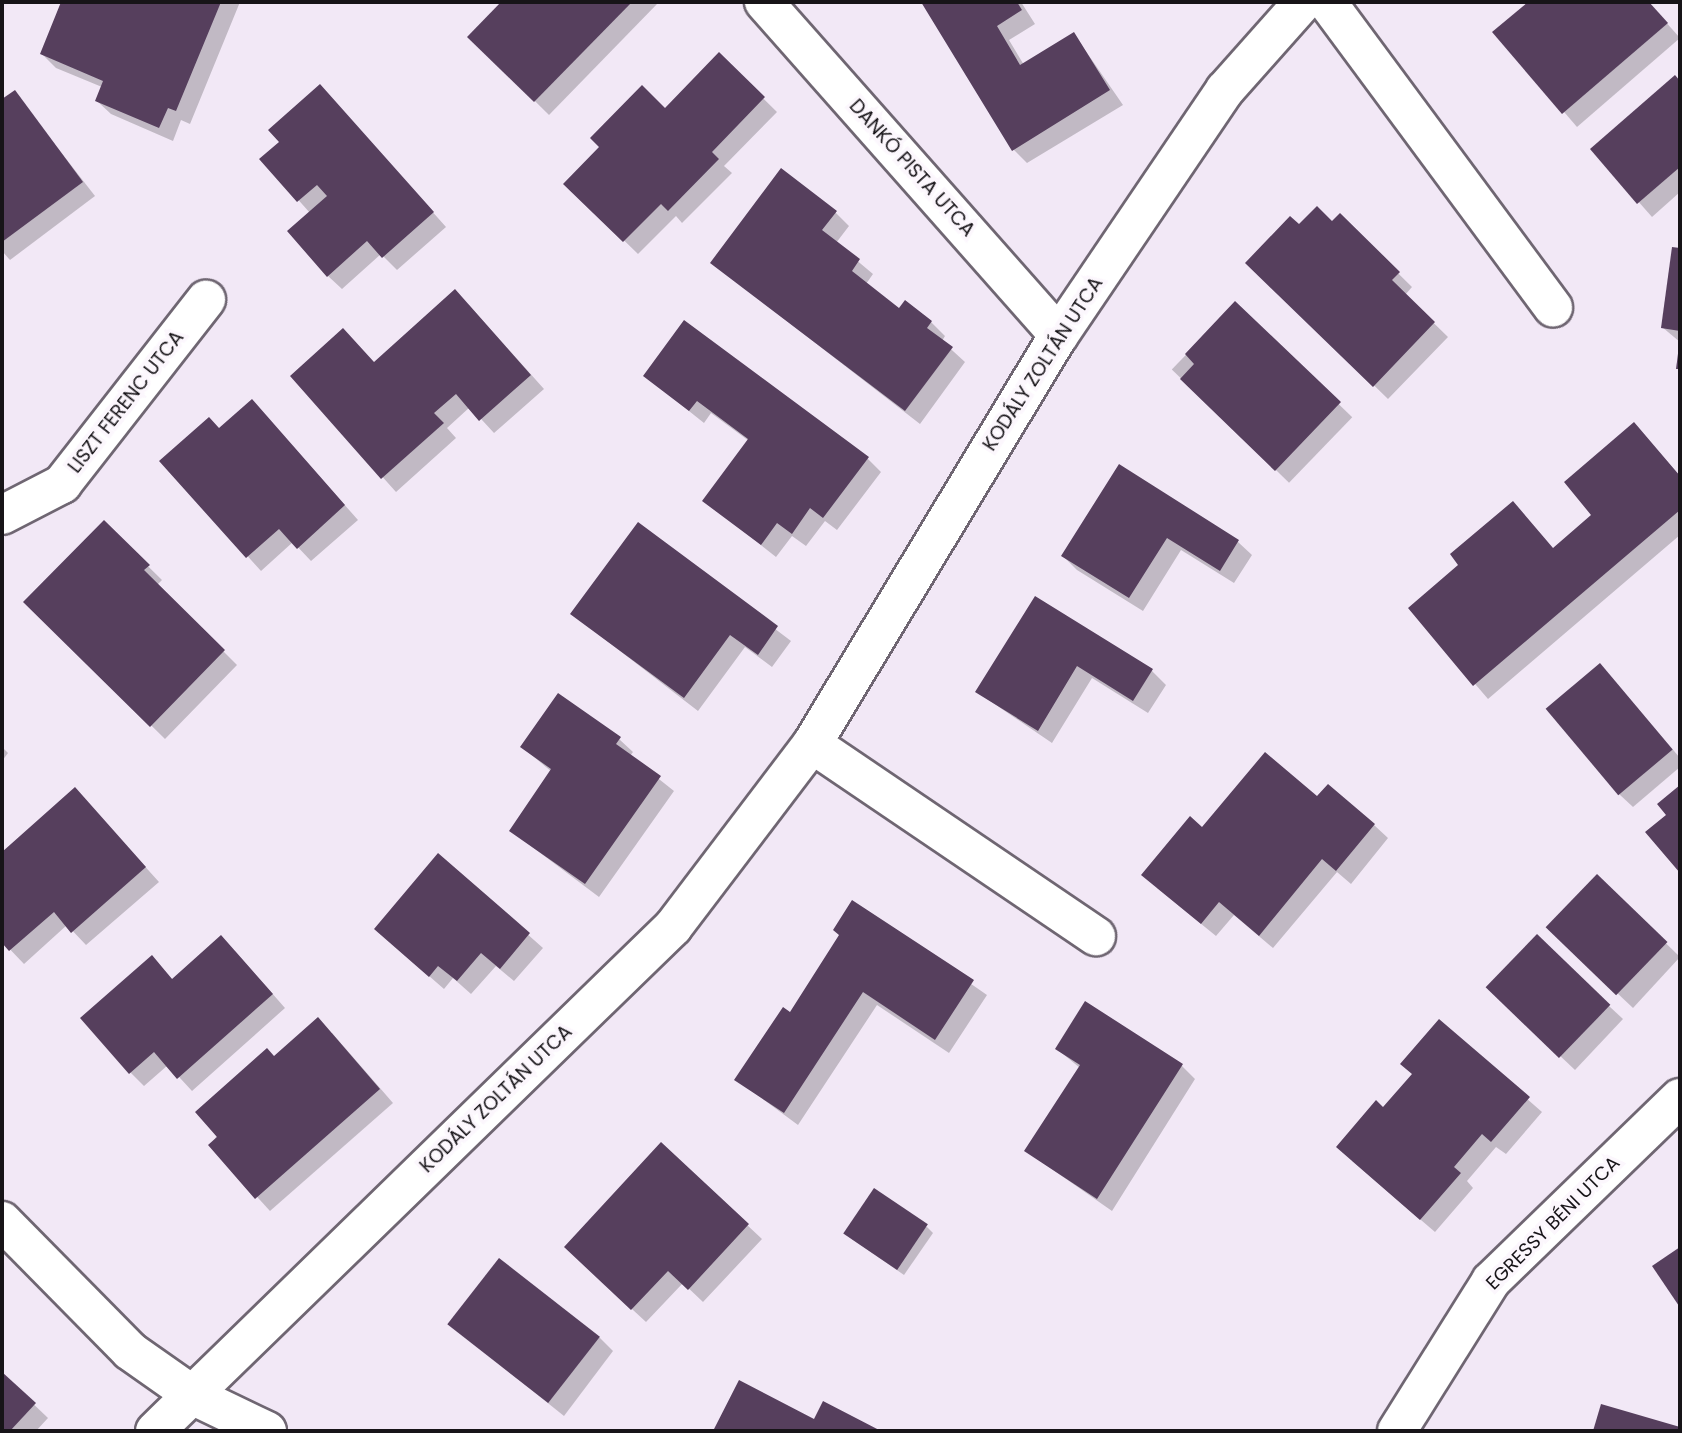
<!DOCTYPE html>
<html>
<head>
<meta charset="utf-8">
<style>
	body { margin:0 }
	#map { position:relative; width:1682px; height:1433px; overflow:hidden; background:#f2e8f6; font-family:Poppins,sans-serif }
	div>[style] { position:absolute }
	.shadow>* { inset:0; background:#0003; transform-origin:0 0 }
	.building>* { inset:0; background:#563f5d; transform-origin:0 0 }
	.roads { filter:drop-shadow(2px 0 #6f6672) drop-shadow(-2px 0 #6f6672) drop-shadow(0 2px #6f6672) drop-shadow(0 -2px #6f6672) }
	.street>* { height:38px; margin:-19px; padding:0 19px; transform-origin:19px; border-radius:19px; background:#fff }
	span { translate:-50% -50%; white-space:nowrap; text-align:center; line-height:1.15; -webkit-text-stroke:7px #fcf7fd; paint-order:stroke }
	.street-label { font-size:19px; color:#171418 }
	.frame { position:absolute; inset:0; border:4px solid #171418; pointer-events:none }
</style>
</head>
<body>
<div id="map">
	<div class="shadow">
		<i style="clip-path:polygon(63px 2px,119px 2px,130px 7px,132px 2px,240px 2px,190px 124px,181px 120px,173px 141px,111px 114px,97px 101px,102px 87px,56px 68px,42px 54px)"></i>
		<i style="clip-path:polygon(503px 2px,659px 2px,549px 115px,469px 36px)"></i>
		<i style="clip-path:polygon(923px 2px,1021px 2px,1035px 24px,1009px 40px,1024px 65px,1074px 34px,1123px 105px,1027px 163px,1014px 150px)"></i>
		<i style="clip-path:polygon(1530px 2px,1648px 2px,1680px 38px,1577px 127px,1495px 32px)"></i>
		<i style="clip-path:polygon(719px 55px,777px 112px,724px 166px,732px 173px,682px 223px,676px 216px,638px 254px,566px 184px,665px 110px)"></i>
		<i style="clip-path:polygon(1675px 78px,1680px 83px,1680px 192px,1652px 217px,1592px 149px)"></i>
		<i style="clip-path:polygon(14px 92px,95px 196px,10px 260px,2px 251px,2px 101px)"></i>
		<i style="clip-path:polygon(333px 100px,446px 227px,397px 270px,381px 254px,342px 289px,328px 276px,310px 213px,262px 159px)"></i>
		<i style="clip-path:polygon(835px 212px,849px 226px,836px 243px,873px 274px,866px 284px,900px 310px,931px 322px,945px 336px,942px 341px,965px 362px,920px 424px,712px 263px)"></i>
		<i style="clip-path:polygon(1340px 216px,1412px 287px,1405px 295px,1448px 337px,1388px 399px,1248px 263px,1299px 227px,1332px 224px)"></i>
		<i style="clip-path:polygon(1673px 249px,1680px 250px,1680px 342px,1662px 327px)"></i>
		<i style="left:1235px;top:304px;width:163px;height:91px;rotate:44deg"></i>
		<i style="clip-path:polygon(469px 305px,544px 389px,494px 433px,470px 407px,447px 428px,456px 438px,396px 492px,292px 376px,375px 364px)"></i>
		<i style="clip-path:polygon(645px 376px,867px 458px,881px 472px,837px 530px,825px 521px,806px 546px,792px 536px,776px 557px,705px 501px,749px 441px,711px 413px,704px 423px)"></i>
		<i style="clip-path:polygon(265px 415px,358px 520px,311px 561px,293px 542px,261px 571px,162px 461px,219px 430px)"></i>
		<i style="clip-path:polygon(1634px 424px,1680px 476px,1680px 535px,1488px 699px,1410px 608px,1554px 549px,1594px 515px)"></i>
		<i style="clip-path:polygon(1119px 467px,1238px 542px,1252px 555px,1234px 583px,1181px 550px,1143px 611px,1077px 570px,1063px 556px)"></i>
		<i style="clip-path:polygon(104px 523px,162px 580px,157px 585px,237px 665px,165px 739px,26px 602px)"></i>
		<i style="clip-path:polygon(638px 525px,791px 641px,772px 667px,745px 647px,698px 711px,572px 614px)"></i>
		<i style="clip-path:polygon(1036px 598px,1152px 671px,1166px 685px,1148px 713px,1092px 678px,1052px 743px,977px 692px)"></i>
		<i style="clip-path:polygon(1613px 679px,1680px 758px,1680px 767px,1633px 807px,1619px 794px)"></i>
		<i style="clip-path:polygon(619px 739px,633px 752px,630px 756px,674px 791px,599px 897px,511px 831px,552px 772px,522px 747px)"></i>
		<i style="clip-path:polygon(2px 747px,8px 753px,2px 761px)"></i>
		<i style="clip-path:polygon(75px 789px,159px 882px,86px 945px,67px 925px,24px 964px,2px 941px,2px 855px)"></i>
		<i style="clip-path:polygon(1318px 798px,1374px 825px,1388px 838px,1351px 884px,1337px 872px,1273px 948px,1234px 915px,1216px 936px,1157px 888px)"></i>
		<i style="clip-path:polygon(439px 856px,543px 948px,514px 981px,496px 966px,471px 994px,453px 978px,444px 989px,390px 942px)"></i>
		<i style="clip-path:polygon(1597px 876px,1680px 957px,1633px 1008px,1562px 941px)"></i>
		<i style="clip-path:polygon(853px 902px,987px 995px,949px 1053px,877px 1005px,798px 1125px,737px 1080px,790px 1014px,840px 935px)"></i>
		<i style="clip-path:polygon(235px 951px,285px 1008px,192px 1091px,168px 1065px,144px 1086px,130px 1072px,165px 971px,173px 980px)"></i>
		<i style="clip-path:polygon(1502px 1001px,1609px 1006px,1623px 1019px,1575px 1070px)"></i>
		<i style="clip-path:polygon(1439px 1022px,1542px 1112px,1506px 1154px,1496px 1147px,1467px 1181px,1473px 1188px,1435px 1232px,1352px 1161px,1383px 1109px,1413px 1075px)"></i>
		<i style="clip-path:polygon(332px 1033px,393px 1103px,270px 1211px,210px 1145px,275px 1058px)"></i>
		<i style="clip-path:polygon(1057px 1049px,1182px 1066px,1195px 1079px,1112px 1211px,1026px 1151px,1080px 1068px)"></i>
		<i style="clip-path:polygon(661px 1144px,762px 1239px,703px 1302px,683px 1283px,646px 1322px,580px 1261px)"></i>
		<i style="clip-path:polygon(927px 1227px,933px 1233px,904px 1275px,852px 1239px)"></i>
		<i style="clip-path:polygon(450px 1325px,599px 1337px,613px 1351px,564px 1416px)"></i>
		<i style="clip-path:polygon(2px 1374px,48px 1418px,36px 1431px,2px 1431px)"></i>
		<i style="clip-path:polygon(739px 1383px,815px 1421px,824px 1404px,877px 1431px,715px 1431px)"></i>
	</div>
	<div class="building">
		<i style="clip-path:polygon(61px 2px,130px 4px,221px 2px,176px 111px,168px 108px,159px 128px,95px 101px,103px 81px,40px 54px)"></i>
		<i style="clip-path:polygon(501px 2px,632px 2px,534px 102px,467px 37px)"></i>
		<i style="clip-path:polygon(921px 2px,1017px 2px,1022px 10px,997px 26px,1020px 65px,1074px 32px,1110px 90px,1012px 151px)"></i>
		<i style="clip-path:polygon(1528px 2px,1649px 2px,1668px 23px,1562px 114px,1492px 32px)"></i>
		<i style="clip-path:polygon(719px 52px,765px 97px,712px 152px,719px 159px,668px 211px,661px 204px,623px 242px,563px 184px,599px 147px,590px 138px,642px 85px,665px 108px)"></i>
		<i style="clip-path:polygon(1675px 75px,1680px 81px,1680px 167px,1637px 204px,1590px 149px)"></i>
		<i style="clip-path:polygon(320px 84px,434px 212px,382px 258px,367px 241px,327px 277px,287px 231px,327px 196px,317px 185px,297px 202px,259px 159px,279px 142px,268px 130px)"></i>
		<i style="clip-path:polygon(15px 90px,83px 182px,2px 242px,2px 99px)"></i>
		<i style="clip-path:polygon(781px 168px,837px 211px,822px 230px,860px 259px,852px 271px,899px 308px,905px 300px,932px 321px,927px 328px,953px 347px,905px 411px,710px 263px)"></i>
		<i style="clip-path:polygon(1317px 206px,1332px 221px,1340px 213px,1400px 272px,1392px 280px,1435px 322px,1373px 387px,1245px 263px,1290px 216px,1299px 224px)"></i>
		<i style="clip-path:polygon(1672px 247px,1680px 248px,1680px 331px,1661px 328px)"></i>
		<i style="clip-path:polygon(455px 289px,531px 375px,479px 421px,456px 394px,434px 413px,444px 423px,381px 479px,290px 376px,343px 328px,374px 362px)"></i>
		<i style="clip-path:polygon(1235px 301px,1341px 402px,1275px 471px,1180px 379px,1194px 364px,1185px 354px)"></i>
		<i style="clip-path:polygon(684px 320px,869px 457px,823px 518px,810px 508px,792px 534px,777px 523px,761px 545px,702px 501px,748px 439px,697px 401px,689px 411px,643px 376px)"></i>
		<i style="clip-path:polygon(1679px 346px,1680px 346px,1680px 369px,1676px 369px)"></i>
		<i style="clip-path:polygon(252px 399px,345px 505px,297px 549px,279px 529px,246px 558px,159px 461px,209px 417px,219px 428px)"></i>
		<i style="clip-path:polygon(1634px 422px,1680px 476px,1680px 510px,1473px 686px,1408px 608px,1458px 565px,1450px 554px,1513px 501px,1553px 548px,1591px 515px,1564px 482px)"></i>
		<i style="clip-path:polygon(1119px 464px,1239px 540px,1220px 571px,1167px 538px,1129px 598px,1061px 556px)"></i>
		<i style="clip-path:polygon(104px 520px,150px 565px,144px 570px,225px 650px,150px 727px,23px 602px)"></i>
		<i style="clip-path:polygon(638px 522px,778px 626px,758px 655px,730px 635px,684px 698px,570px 614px)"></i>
		<i style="clip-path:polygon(1035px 596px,1153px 669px,1133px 701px,1077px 666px,1038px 731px,975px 692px)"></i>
		<i style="left:1600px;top:663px;width:113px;height:71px;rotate:50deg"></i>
		<i style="clip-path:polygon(558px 693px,621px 737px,616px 744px,661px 776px,585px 884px,509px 831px,551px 769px,520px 747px)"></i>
		<i style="clip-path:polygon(1265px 752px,1317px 796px,1328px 784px,1375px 824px,1336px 871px,1322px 859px,1259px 936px,1219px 902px,1201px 924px,1141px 875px,1190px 816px,1202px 827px)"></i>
		<i style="clip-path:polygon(1680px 785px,1680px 873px,1645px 832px,1666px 815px,1657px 804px)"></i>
		<i style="clip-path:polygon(75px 787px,146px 867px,71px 933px,54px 912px,9px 951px,2px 943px,2px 852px)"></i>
		<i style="clip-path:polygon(438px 853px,530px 933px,500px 969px,481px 953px,457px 981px,438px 966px,429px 977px,374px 929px)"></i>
		<i style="left:1597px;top:874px;width:98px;height:74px;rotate:44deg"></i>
		<i style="clip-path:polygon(852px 900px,974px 980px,935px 1040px,863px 992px,784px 1113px,734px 1080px,783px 1007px,790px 1012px,839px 935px,833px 930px)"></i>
		<i style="left:1537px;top:934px;width:102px;height:74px;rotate:44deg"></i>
		<i style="clip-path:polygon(221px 935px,273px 994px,177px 1079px,154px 1052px,129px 1074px,80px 1018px,152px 955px,172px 979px)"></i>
		<i style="clip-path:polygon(1085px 1001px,1183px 1064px,1097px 1199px,1024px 1151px,1080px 1065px,1055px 1049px)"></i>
		<i style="clip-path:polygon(318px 1017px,380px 1089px,255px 1199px,208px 1145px,217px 1137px,195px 1112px,267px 1048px,274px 1056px)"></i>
		<i style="clip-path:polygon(1439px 1019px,1530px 1097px,1491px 1142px,1482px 1134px,1454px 1167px,1461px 1173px,1420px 1220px,1336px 1147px,1376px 1100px,1383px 1107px,1412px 1074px,1400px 1064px)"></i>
		<i style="clip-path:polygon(661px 1142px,749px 1224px,688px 1290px,668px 1271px,631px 1310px,564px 1247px)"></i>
		<i style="left:874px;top:1188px;width:65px;height:55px;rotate:34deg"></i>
		<i style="clip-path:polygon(1680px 1247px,1680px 1305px,1679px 1306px,1652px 1266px)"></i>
		<i style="left:499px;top:1258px;width:128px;height:84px;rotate:38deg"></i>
		<i style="clip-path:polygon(2px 1372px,36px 1403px,10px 1431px,2px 1431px)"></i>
		<i style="clip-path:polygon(739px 1380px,814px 1419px,823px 1401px,881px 1431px,713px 1431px)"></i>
		<i style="clip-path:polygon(1601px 1404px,1680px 1427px,1680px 1431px,1593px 1431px)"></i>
	</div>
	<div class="roads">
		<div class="street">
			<i style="left:764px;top:2px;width:445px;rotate:48.5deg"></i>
			<i style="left:1327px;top:2px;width:380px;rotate:53.5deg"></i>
			<i style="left:2px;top:515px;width:68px;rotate:-27.3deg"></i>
			<i style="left:62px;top:484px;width:234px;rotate:-52deg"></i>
			<i style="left:812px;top:744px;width:343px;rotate:34.1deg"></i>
			<i style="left:2px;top:1221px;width:182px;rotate:45.4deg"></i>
			<i style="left:130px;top:1351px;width:78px;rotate:35.1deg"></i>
			<i style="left:194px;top:1396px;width:81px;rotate:25.6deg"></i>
			<i style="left:155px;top:1431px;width:723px;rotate:-44.22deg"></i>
			<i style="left:673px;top:927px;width:230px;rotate:-52.8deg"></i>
			<i style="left:812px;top:744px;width:478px;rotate:-58.9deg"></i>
			<i style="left:1059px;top:335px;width:296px;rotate:-55.9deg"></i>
			<i style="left:1225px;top:90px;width:118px;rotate:-48.4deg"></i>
			<i style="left:1397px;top:1431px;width:177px;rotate:-57.9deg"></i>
			<i style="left:1491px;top:1281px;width:263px;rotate:-44.1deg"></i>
		</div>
	</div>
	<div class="street-label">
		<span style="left:912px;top:168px;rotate:48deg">DANKÓ PISTA UTCA</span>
		<span style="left:1043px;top:364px;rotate:-57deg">KODÁLY ZOLTÁN UTCA</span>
		<span style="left:126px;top:402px;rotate:-52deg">LISZT FERENC UTCA</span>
		<span style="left:496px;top:1099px;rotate:-44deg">KODÁLY ZOLTÁN UTCA</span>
		<span style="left:1553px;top:1223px;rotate:-45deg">EGRESSY BÉNI UTCA</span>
	</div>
	<div class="frame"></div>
</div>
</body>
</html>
